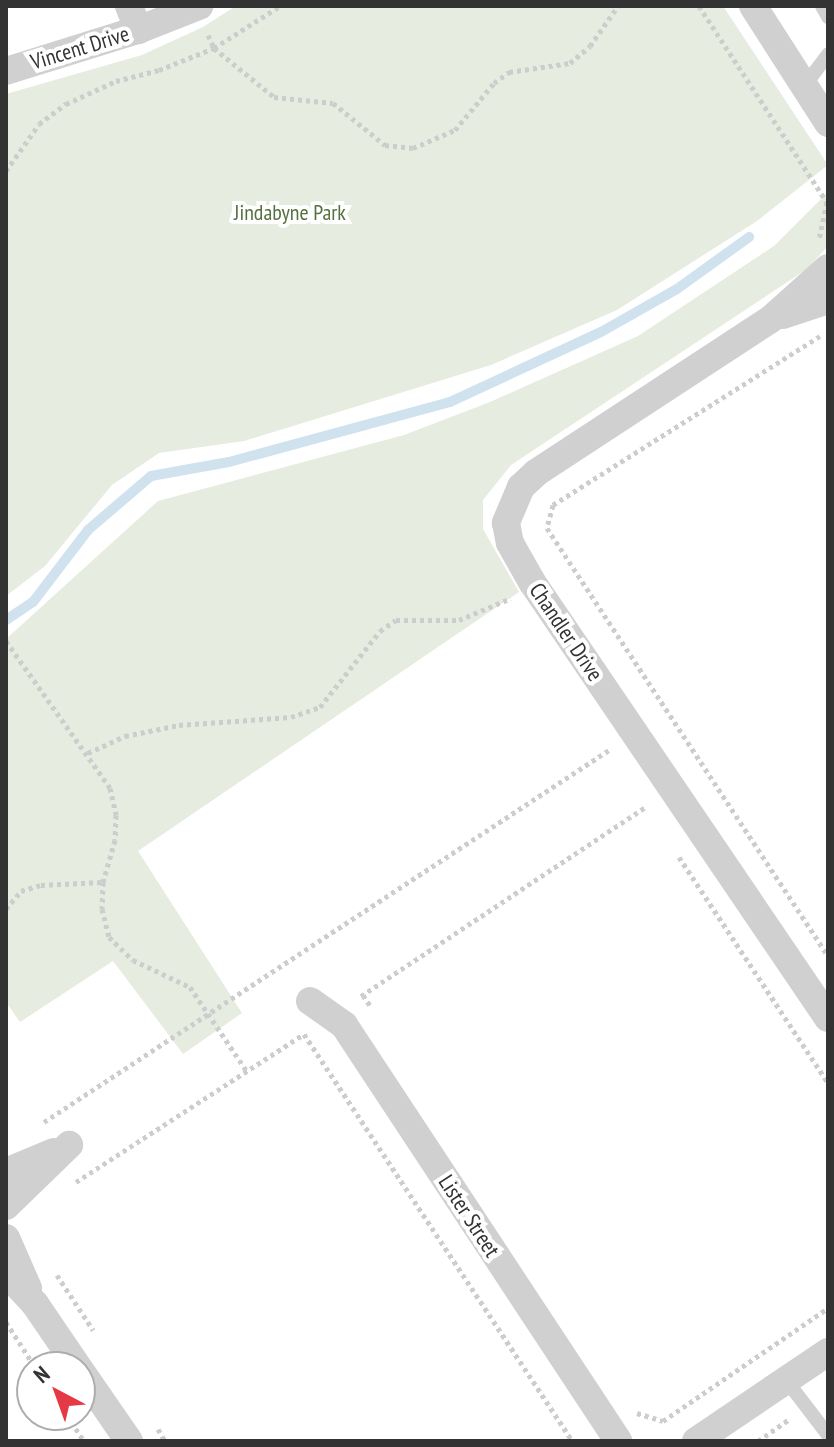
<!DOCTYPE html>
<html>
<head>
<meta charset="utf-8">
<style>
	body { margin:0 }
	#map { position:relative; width:834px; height:1447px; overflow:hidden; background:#fff; font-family:"PT Sans Narrow",sans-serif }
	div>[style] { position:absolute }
	.green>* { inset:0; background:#e6ecdf }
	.stream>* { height:10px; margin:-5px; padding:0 5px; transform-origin:5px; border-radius:5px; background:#cfe2ee }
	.path>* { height:5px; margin-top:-2.5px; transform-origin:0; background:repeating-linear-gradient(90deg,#cdcdcd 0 4px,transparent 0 8px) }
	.service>* { height:14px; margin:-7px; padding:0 7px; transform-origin:7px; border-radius:7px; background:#d0d0d0 }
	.minor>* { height:28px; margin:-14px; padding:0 14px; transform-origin:14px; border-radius:14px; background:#d0d0d0 }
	span { translate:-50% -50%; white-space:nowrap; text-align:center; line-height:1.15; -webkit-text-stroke:8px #fff; paint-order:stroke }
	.street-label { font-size:22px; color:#333 }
	.park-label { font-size:22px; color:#56703f }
	.frame { position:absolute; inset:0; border:8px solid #333; pointer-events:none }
	.north { position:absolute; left:16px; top:1351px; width:80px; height:80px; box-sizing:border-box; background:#fff; border:2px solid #adadad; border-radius:50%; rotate:319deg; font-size:22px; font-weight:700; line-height:32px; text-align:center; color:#333 }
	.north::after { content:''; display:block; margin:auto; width:28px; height:36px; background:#e63946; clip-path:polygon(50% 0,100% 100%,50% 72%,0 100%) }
</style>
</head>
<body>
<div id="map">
	<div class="green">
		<i style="clip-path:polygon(236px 6px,723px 6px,828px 165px,757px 221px,617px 310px,491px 365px,244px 441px,159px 453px,112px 485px,45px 566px,6px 596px,6px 94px,142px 55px,203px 27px)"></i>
		<i style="clip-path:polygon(828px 192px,828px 246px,807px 269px,511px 465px,483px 500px,483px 529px,519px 592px,138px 851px,242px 1013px,183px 1054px,113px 961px,20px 1022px,6px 1002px,6px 639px,158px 501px,404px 435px,490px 402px,638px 336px,774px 246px)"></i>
	</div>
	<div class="stream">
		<i style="left:6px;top:620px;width:32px;rotate:-34deg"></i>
		<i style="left:33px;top:602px;width:91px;rotate:-52.6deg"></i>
		<i style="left:88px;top:530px;width:83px;rotate:-40.6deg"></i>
		<i style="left:151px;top:476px;width:79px;rotate:-10.2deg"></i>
		<i style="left:229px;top:462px;width:229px;rotate:-15.2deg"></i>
		<i style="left:450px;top:402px;width:166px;rotate:-24.9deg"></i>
		<i style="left:601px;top:332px;width:87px;rotate:-29.5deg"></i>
		<i style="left:677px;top:289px;width:89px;rotate:-35.8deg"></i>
	</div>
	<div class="path">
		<i style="left:699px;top:6px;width:234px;rotate:56.9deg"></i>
		<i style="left:827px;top:202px;width:39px;rotate:102deg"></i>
		<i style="left:208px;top:35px;width:14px;rotate:65deg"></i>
		<i style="left:214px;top:48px;width:77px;rotate:39.2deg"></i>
		<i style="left:274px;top:97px;width:59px;rotate:5.8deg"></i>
		<i style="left:333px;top:103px;width:67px;rotate:38.9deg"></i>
		<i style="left:385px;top:145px;width:28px;rotate:6deg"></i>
		<i style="left:413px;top:148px;width:46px;rotate:-23.2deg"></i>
		<i style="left:455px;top:130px;width:61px;rotate:-50.3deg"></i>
		<i style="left:494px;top:83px;width:19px;rotate:-36deg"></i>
		<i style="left:509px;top:72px;width:62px;rotate:-8.4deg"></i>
		<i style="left:570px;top:63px;width:26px;rotate:-40deg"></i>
		<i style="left:590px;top:46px;width:49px;rotate:-55deg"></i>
		<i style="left:6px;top:171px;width:57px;rotate:-54.9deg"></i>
		<i style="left:39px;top:124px;width:34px;rotate:-37deg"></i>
		<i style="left:66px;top:104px;width:55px;rotate:-24.7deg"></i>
		<i style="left:116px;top:81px;width:44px;rotate:-14.3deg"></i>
		<i style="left:159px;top:70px;width:59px;rotate:-21.8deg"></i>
		<i style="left:214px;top:48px;width:78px;rotate:-32.5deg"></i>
		<i style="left:820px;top:336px;width:316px;rotate:147.7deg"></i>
		<i style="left:553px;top:505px;width:24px;rotate:105deg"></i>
		<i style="left:547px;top:528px;width:512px;rotate:56.71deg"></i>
		<i style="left:6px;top:641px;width:180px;rotate:54.7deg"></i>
		<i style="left:110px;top:788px;width:28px;rotate:77deg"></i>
		<i style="left:116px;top:815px;width:25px;rotate:92deg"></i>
		<i style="left:115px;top:840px;width:44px;rotate:105.9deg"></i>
		<i style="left:103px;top:882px;width:27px;rotate:92deg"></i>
		<i style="left:102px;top:909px;width:29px;rotate:76deg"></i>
		<i style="left:109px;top:937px;width:33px;rotate:44deg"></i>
		<i style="left:133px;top:960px;width:63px;rotate:25.3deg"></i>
		<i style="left:190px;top:987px;width:100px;rotate:56deg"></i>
		<i style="left:88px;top:753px;width:41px;rotate:-24.7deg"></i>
		<i style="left:125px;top:736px;width:55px;rotate:-11.5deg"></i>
		<i style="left:179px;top:725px;width:112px;rotate:-4.1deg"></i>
		<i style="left:291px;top:717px;width:31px;rotate:-19deg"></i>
		<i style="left:320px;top:707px;width:97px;rotate:-51.7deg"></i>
		<i style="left:380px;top:631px;width:19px;rotate:-35deg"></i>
		<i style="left:396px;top:620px;width:63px"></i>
		<i style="left:459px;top:620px;width:56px;rotate:-22.9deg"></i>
		<i style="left:679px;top:857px;width:271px;rotate:56.6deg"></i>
		<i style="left:6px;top:909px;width:23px;rotate:-50deg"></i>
		<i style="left:21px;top:891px;width:21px;rotate:-17deg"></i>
		<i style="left:41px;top:885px;width:62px;rotate:-2.8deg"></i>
		<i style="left:363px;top:995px;width:14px;rotate:56deg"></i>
		<i style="left:361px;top:996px;width:342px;rotate:-33.6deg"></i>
		<i style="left:44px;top:1122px;width:676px;rotate:-33.36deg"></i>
		<i style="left:76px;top:1182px;width:272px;rotate:-33deg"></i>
		<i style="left:304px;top:1034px;width:487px;rotate:56.6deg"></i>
		<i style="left:57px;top:1275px;width:66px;rotate:56.8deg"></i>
		<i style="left:6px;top:1322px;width:54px;rotate:57.2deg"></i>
		<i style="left:637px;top:1413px;width:27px;rotate:17deg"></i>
		<i style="left:663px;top:1421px;width:200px;rotate:-34.4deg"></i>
		<i style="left:67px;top:1415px;width:31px;rotate:57deg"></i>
		<i style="left:158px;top:1429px;width:14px;rotate:60deg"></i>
		<i style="left:758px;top:1441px;width:39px;rotate:-35deg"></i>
	</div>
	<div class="service">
		<i style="left:822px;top:6px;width:13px;rotate:61deg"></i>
		<i style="left:805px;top:85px;width:39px;rotate:-53deg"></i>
		<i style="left:786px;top:1380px;width:69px;rotate:52.6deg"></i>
	</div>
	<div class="minor">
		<i style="left:129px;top:6px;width:26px;rotate:69deg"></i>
		<i style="left:753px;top:6px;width:139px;rotate:57.3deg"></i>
		<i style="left:6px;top:71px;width:138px;rotate:-17.3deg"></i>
		<i style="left:138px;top:30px;width:66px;rotate:-21.5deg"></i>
		<i style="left:828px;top:268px;width:76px;rotate:138.2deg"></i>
		<i style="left:771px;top:319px;width:281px;rotate:146.8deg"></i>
		<i style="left:536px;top:473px;width:21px;rotate:137deg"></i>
		<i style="left:521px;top:487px;width:39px;rotate:113deg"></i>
		<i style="left:506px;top:523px;width:20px;rotate:79deg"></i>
		<i style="left:510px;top:543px;width:45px;rotate:60.6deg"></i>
		<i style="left:532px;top:582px;width:527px;rotate:55.83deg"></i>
		<i style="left:783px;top:315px;width:47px;rotate:-18.4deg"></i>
		<i style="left:310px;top:1001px;width:42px;rotate:35.2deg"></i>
		<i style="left:344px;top:1025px;width:498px;rotate:56.6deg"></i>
		<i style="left:6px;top:1172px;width:52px;rotate:-22.6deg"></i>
		<i style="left:6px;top:1206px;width:88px;rotate:-44.1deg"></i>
		<i style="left:6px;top:1238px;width:55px;rotate:66.3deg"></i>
		<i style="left:6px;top:1273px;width:42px;rotate:46.9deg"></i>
		<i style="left:35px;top:1304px;width:76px;rotate:55.7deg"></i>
		<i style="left:80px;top:1370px;width:86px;rotate:55.4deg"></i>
		<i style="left:696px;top:1441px;width:159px;rotate:-34deg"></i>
	</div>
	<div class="street-label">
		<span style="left:80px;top:48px;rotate:-17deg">Vincent Drive</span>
		<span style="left:566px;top:632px;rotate:56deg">Chandler Drive</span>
		<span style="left:469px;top:1216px;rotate:57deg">Lister Street</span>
	</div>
	<div class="park-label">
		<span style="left:290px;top:213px">Jindabyne Park</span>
	</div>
	<div class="frame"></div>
	<div class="north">N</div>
</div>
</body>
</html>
